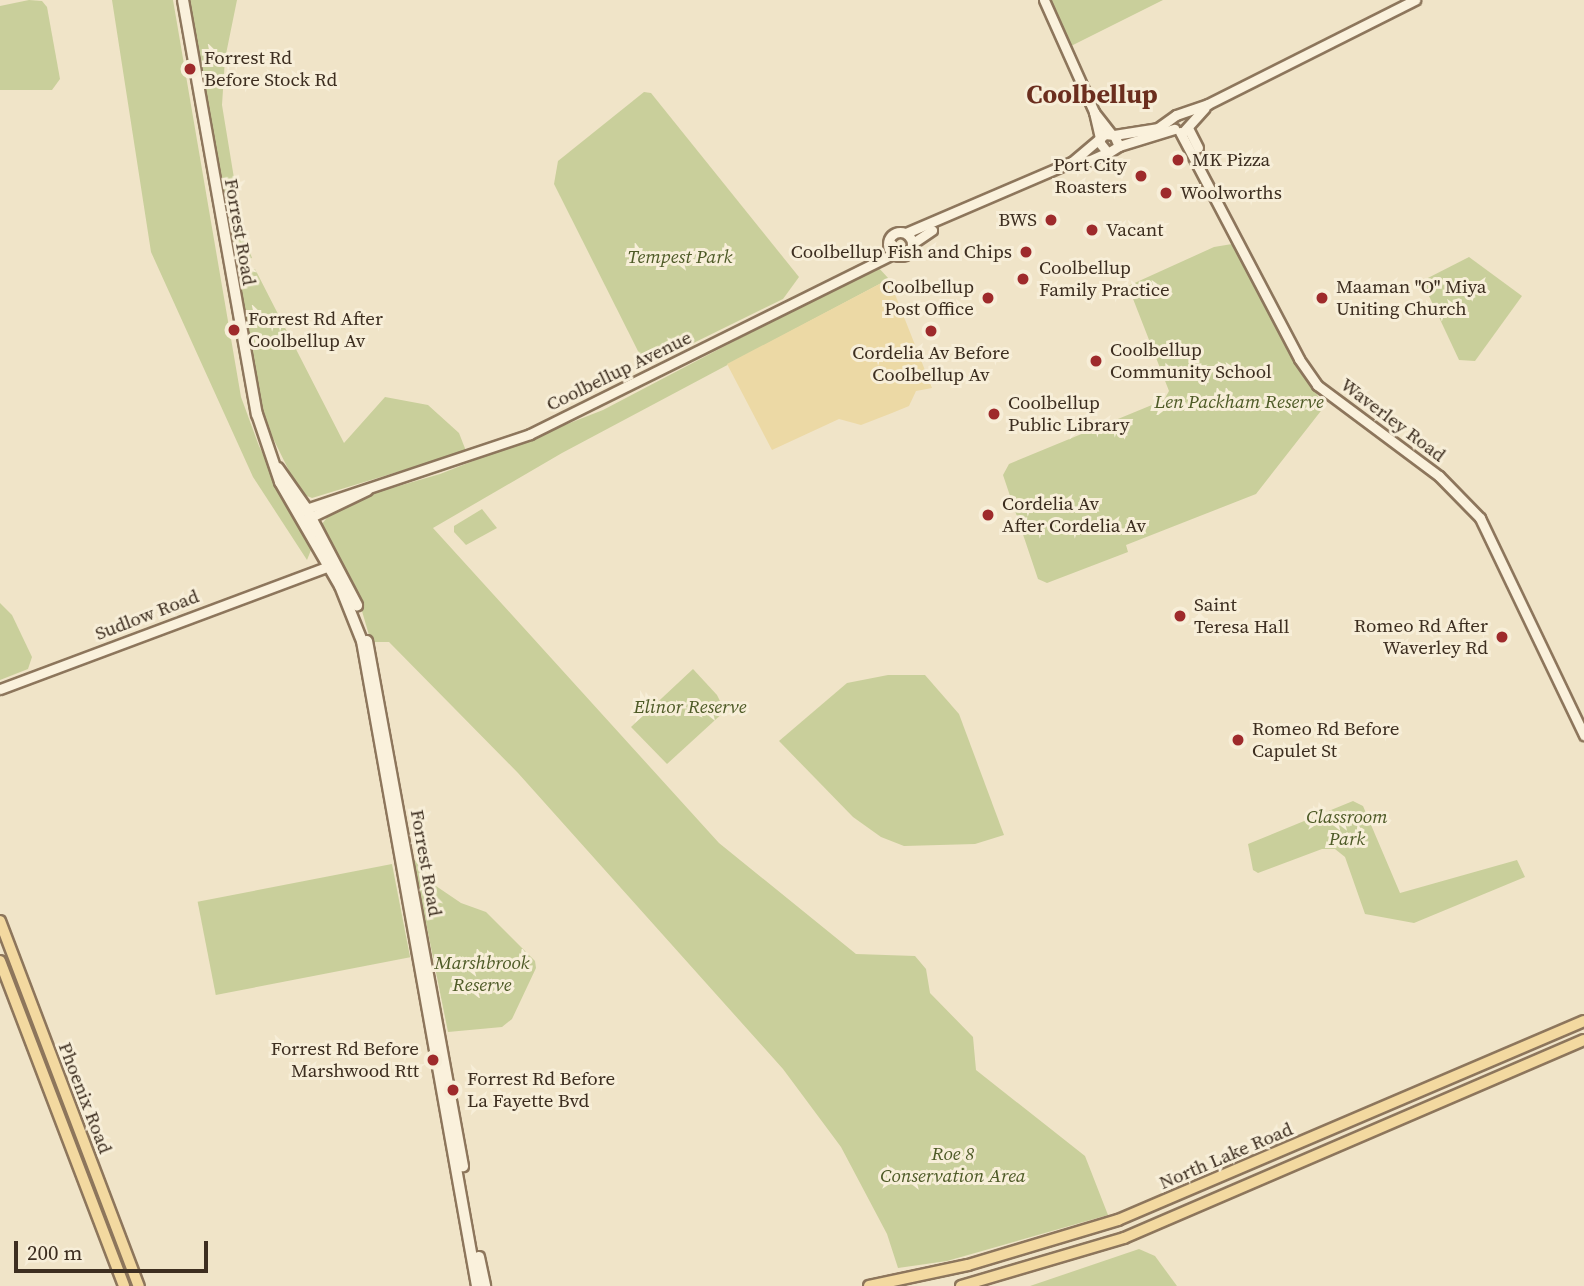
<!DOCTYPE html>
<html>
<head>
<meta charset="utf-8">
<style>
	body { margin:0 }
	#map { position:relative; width:1584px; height:1286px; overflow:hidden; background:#f0e4c8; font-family:"Source Serif 4",serif }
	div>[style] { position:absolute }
	.green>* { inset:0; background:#c9cf9b; transform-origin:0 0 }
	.sand>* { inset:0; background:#ecd9a5 }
	.roads { filter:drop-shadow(2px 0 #8d765c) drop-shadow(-2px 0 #8d765c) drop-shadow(0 2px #8d765c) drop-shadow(0 -2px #8d765c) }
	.tertiary>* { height:9px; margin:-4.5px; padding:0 4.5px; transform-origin:4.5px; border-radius:4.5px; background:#faf1dc }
	.tertiary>.ring { margin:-4.5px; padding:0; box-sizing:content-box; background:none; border:9px solid #faf1dc; border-radius:50% }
	.secondary>* { height:10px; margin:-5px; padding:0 5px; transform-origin:5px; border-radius:5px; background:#faf1dc }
	.primary>* { height:10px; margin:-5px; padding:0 5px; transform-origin:5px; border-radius:5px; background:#f3d9a0 }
	.dots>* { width:19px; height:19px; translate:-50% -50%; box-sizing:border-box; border:4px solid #f7eed8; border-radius:50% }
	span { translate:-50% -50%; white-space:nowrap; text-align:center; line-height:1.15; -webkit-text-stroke:6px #f7eed8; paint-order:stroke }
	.poi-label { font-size:19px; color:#3d2e20 }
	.left { translate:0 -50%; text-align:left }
	.right { translate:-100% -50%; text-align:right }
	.street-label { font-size:19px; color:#3d2e20 }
	.park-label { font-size:19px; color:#4d5a26; font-style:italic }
	.district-label { font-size:26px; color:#6b2e1e; font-weight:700 }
	.scale { position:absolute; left:14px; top:1241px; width:194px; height:32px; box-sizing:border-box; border:4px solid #3d2e20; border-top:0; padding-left:9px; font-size:21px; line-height:24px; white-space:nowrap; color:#3d2e20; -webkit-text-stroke:5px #f7eed8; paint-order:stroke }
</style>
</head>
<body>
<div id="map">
	<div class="green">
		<i style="clip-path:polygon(29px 0,42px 1px,47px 7px,60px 79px,52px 90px,0 90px,0 6px)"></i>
		<i style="clip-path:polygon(112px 0,173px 0,241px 397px,259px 446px,311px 550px,307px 560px,253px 477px,151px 252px)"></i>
		<i style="clip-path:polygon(189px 0,237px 0,225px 59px,222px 105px,243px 233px,252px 258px,240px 261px,231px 251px)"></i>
		<i style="clip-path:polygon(1050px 0,1163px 0,1069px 47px)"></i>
		<i style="clip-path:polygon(644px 92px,651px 93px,799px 277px,783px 299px,659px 360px,643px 361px,554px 184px,558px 161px)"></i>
		<i style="clip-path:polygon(1232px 244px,1324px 407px,1256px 494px,1126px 545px,1128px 552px,1047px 583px,1038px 579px,1003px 475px,1009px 464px,1164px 400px,1169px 391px,1128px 286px,1214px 247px)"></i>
		<i style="clip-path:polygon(1469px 257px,1522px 296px,1475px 361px,1459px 360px,1422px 281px)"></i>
		<i style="clip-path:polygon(877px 266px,889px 279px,562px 453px,433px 528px,719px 843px,856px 954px,915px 956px,926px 969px,930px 993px,973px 1037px,976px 1070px,1085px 1156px,1108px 1215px,947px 1261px,898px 1268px,887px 1234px,841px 1147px,783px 1069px,518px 773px,389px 642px,371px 642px,357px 594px,322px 524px,329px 515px,371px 494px,440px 474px,603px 410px)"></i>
		<i style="clip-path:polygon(255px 269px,344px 443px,385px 397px,428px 405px,459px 433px,466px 451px,312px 498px,300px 493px,261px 414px,234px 273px)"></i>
		<i style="clip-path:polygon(482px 509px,497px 528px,466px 545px,454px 532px,454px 526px)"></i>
		<i style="clip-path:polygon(0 603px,12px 615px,32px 657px,28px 669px,0 680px)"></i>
		<i style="clip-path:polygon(693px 669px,717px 695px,725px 711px,667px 764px,631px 727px)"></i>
		<i style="clip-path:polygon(888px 675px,925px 675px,959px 714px,1004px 835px,975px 844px,904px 846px,881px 837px,853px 817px,779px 741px,847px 683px)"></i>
		<i style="clip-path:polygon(1353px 801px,1363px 806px,1400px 893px,1517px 860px,1525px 877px,1414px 923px,1365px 914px,1345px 857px,1335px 849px,1322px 849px,1258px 873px,1253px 870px,1248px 844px)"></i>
		<i style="clip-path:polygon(413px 858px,433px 884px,461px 903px,486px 912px,535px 961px,536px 968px,512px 1019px,502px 1027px,448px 1032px)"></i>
		<i style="left:392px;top:864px;width:95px;height:198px;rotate:79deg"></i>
		<i style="clip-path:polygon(1139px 1249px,1155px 1256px,1177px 1286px,1030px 1286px)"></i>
	</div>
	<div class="sand">
		<i style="clip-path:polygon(889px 279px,932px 388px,916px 391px,909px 406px,892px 413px,861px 425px,839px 419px,772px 450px,727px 364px)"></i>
	</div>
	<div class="roads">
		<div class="tertiary">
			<i style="left:1044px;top:0;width:123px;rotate:65.9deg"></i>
			<i style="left:1094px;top:112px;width:28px;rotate:77deg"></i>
			<i style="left:1094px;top:112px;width:28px;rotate:52deg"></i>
			<i style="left:1188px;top:128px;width:22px;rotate:63deg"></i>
			<i style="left:1184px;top:131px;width:31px;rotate:-48deg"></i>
			<i style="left:1180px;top:132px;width:256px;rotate:62.3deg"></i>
			<i style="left:1299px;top:359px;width:32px;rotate:55deg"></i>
			<i style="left:1317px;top:385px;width:152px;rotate:36.7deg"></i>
			<i style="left:1439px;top:476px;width:59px;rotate:45.7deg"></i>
			<i style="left:1480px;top:518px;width:241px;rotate:64.4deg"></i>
			<i style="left:1114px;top:135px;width:45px;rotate:-9deg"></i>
			<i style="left:1158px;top:128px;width:22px;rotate:-36deg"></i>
			<i style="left:1176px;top:115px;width:34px;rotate:-19deg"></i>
			<i style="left:1208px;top:104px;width:232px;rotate:-26.7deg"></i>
			<i style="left:1119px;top:146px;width:58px;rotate:-17.2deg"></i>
			<i style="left:1079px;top:165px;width:30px;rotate:-24deg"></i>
			<i class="ring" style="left:888px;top:232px;width:15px;height:15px"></i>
			<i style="left:906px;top:233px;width:181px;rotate:-23.2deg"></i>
			<i style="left:1072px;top:162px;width:43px;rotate:-40.3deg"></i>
			<i style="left:1105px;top:134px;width:9px;rotate:6deg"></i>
			<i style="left:1114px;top:135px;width:12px;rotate:66deg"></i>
			<i style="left:1119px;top:146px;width:13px;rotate:148deg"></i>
			<i style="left:1108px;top:153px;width:14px;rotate:-129deg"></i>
			<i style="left:913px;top:243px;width:23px;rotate:-34deg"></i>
			<i style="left:303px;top:510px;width:239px;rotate:-18.5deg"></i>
			<i style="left:530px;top:434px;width:405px;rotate:-26.4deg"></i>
			<i style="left:307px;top:519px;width:67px;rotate:-25.8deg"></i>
			<i style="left:0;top:689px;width:354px;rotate:-20.5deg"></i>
		</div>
		<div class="secondary">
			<i style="left:183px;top:0;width:421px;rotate:79.9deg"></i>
			<i style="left:257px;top:414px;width:72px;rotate:71.3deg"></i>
			<i style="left:280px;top:482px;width:120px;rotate:60deg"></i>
			<i style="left:340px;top:586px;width:59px;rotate:68.2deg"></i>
			<i style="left:362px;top:641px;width:655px;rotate:79.89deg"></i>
			<i style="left:278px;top:468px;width:49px;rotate:55deg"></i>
			<i style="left:306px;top:508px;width:110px;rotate:62.3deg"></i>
			<i style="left:367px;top:641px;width:534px;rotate:79.64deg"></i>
			<i style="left:479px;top:1257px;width:30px;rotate:78deg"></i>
		</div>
		<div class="primary">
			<i style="left:0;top:921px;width:391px;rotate:69.2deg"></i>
			<i style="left:0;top:961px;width:348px;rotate:69.1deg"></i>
			<i style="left:869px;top:1286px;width:101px;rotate:-12deg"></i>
			<i style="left:968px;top:1265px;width:157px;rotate:-16.7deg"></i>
			<i style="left:1118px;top:1220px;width:507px;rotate:-23.12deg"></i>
			<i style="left:961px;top:1286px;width:170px;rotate:-16.4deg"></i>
			<i style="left:1124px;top:1238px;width:501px;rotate:-23.29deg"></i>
		</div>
	</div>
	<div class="dots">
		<i style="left:190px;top:69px;background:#9e2a2b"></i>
		<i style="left:1178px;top:160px;background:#9e2a2b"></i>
		<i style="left:1141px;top:176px;background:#9e2a2b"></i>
		<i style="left:1166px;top:193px;background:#9e2a2b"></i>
		<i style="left:1051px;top:220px;background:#9e2a2b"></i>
		<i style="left:1092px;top:230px;background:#9e2a2b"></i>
		<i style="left:1026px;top:252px;background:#9e2a2b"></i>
		<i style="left:1023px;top:279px;background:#9e2a2b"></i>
		<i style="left:988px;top:298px;background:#9e2a2b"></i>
		<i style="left:1322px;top:298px;background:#9e2a2b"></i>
		<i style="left:234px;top:330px;background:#9e2a2b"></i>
		<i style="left:931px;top:331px;background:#9e2a2b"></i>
		<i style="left:1096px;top:361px;background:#9e2a2b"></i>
		<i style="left:994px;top:414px;background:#9e2a2b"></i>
		<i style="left:988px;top:515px;background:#9e2a2b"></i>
		<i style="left:1180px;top:616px;background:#9e2a2b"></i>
		<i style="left:1502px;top:637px;background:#9e2a2b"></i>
		<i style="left:1238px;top:740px;background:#9e2a2b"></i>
		<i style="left:433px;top:1060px;background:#9e2a2b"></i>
		<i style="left:453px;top:1090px;background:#9e2a2b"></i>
	</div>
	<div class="poi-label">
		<span class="left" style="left:204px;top:69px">Forrest Rd<br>Before Stock Rd</span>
		<span class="left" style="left:1192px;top:160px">MK Pizza</span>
		<span class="right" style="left:1127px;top:176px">Port City<br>Roasters</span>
		<span class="left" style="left:1180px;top:193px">Woolworths</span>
		<span class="right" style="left:1037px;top:220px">BWS</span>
		<span class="left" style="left:1106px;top:230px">Vacant</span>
		<span class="right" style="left:1012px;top:252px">Coolbellup Fish and Chips</span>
		<span class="left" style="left:1039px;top:279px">Coolbellup<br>Family Practice</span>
		<span class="right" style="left:974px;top:298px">Coolbellup<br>Post Office</span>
		<span class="left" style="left:1336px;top:298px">Maaman "O" Miya<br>Uniting Church</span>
		<span class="left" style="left:248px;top:330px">Forrest Rd After<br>Coolbellup Av</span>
		<span class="left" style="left:1110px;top:361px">Coolbellup<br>Community School</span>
		<span style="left:931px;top:364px">Cordelia Av Before<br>Coolbellup Av</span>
		<span class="left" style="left:1008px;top:414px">Coolbellup<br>Public Library</span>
		<span class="left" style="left:1002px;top:515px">Cordelia Av<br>After Cordelia Av</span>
		<span class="left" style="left:1194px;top:616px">Saint<br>Teresa Hall</span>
		<span class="right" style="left:1488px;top:637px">Romeo Rd After<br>Waverley Rd</span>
		<span class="left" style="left:1252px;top:740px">Romeo Rd Before<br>Capulet St</span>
		<span class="right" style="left:419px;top:1060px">Forrest Rd Before<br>Marshwood Rtt</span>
		<span class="left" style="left:467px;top:1090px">Forrest Rd Before<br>La Fayette Bvd</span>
	</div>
	<div class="street-label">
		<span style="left:240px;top:232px;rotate:80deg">Forrest Road</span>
		<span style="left:619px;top:371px;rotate:-26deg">Coolbellup Avenue</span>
		<span style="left:1393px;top:420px;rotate:37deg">Waverley Road</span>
		<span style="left:147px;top:615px;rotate:-21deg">Sudlow Road</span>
		<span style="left:426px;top:863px;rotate:80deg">Forrest Road</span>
		<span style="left:85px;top:1098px;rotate:69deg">Phoenix Road</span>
		<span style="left:1226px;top:1156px;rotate:-23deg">North Lake Road</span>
	</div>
	<div class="park-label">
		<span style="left:680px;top:257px">Tempest Park</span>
		<span style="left:1239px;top:402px">Len Packham Reserve</span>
		<span style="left:690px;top:707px">Elinor Reserve</span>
		<span style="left:1347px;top:828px">Classroom<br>Park</span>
		<span style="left:482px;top:974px">Marshbrook<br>Reserve</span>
		<span style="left:953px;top:1165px">Roe 8<br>Conservation Area</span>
	</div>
	<div class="district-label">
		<span style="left:1092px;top:95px">Coolbellup</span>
	</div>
	<div class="scale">200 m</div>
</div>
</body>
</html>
